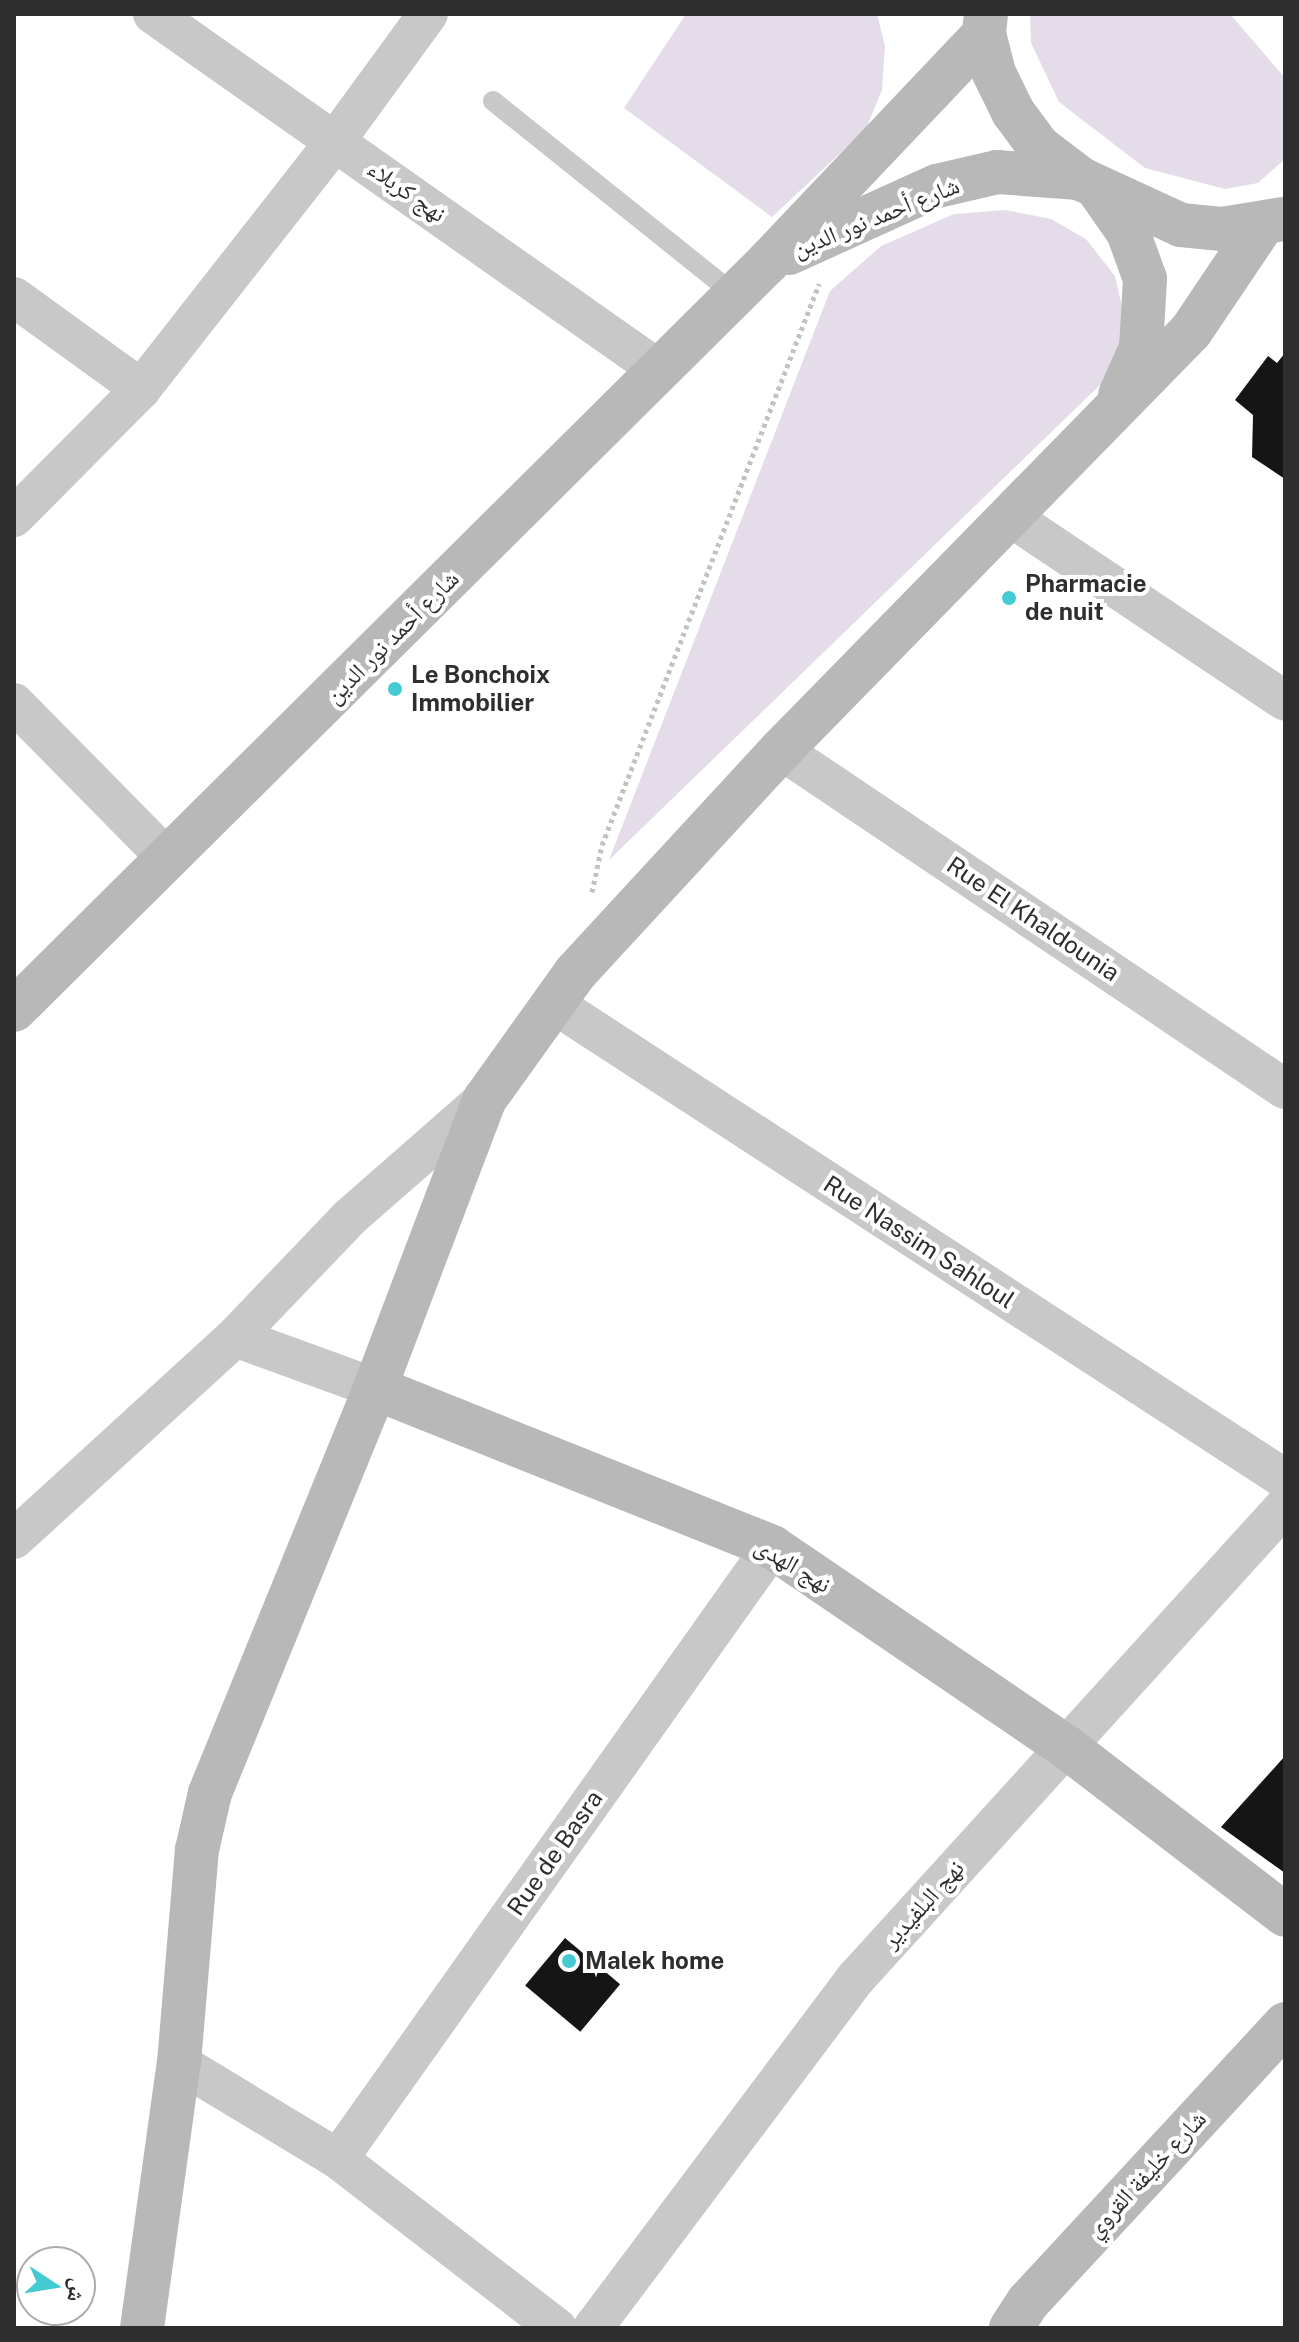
<!DOCTYPE html>
<html>
<head>
<meta charset="utf-8">
<style>
	body { margin:0 }
	#map { position:relative; width:1299px; height:2342px; overflow:hidden; background:#fff; font-family:"Public Sans","Noto Naskh Arabic",sans-serif }
	div>[style] { position:absolute }
	.green>* { inset:0; background:#e4dde9 }
	.building>* { inset:0; background:#151515; transform-origin:0 0 }
	.path>* { height:5px; margin-top:-2.5px; transform-origin:0; background:repeating-linear-gradient(90deg,#c2c2c2 0 4px,transparent 0 8px) }
	.lane>* { height:20px; margin:-10px; padding:0 10px; transform-origin:10px; border-radius:10px; background:#c8c8c8 }
	.street>* { height:40px; margin:-20px; padding:0 20px; transform-origin:20px; border-radius:20px; background:#c8c8c8 }
	.secondary>* { height:44px; margin:-22px; padding:0 22px; transform-origin:22px; border-radius:22px; background:#b8b8b8 }
	.dots>* { width:22px; height:22px; translate:-50% -50%; box-sizing:border-box; border:4px solid #fff; border-radius:50% }
	span { translate:-50% -50%; white-space:nowrap; text-align:center; line-height:1.15; -webkit-text-stroke:8px #fff; paint-order:stroke }
	.street-label { font-size:24px; color:#2e2e2e }
	.poi-label { font-size:24px; color:#2e2e2e; font-weight:700 }
	.left { translate:0 -50%; text-align:left }
	.frame { position:absolute; inset:0; border:16px solid #2e2e2e; pointer-events:none }
	.north { position:absolute; left:16px; top:2246px; width:80px; height:80px; box-sizing:border-box; background:#fff; border:2px solid #ababab; border-radius:50%; rotate:102deg; font-size:22px; font-weight:700; line-height:32px; text-align:center; color:#2e2e2e }
	.north::after { content:''; display:block; margin:auto; width:28px; height:36px; background:#43cbd1; clip-path:polygon(50% 0,100% 100%,50% 72%,0 100%) }
</style>
</head>
<body>
<div id="map">
	<div class="green">
		<i style="clip-path:polygon(686px 14px,877px 14px,885px 46px,882px 90px,866px 129px,772px 217px,624px 108px)"></i>
		<i style="clip-path:polygon(1030px 14px,1230px 14px,1285px 78px,1285px 159px,1258px 183px,1225px 189px,1145px 168px,1059px 102px,1031px 43px)"></i>
		<i style="clip-path:polygon(1006px 210px,1051px 219px,1086px 239px,1115px 276px,1122px 307px,1120px 350px,1101px 384px,609px 860px,830px 291px,881px 246px,954px 214px)"></i>
	</div>
	<div class="building">
		<i style="clip-path:polygon(1285px 353px,1285px 479px,1252px 457px,1253px 415px,1235px 400px,1268px 356px,1277px 363px)"></i>
		<i style="clip-path:polygon(1285px 1756px,1285px 1873px,1221px 1827px)"></i>
		<i style="left:565px;top:1938px;width:72px;height:62px;rotate:40deg"></i>
	</div>
	<div class="path">
		<i style="left:592px;top:892px;width:48px;rotate:-78deg"></i>
		<i style="left:602px;top:845px;width:602px;rotate:-68.85deg"></i>
	</div>
	<div class="lane">
		<i style="left:493px;top:101px;width:310px;rotate:38.7deg"></i>
	</div>
	<div class="street">
		<i style="left:153px;top:14px;width:619px;rotate:35.13deg"></i>
		<i style="left:14px;top:297px;width:157px;rotate:35.9deg"></i>
		<i style="left:1009px;top:516px;width:332px;rotate:33.8deg"></i>
		<i style="left:14px;top:517px;width:180px;rotate:-45.2deg"></i>
		<i style="left:141px;top:389px;width:316px;rotate:-51.9deg"></i>
		<i style="left:336px;top:140px;width:156px;rotate:-53.9deg"></i>
		<i style="left:14px;top:703px;width:219px;rotate:45.4deg"></i>
		<i style="left:781px;top:750px;width:607px;rotate:33.93deg"></i>
		<i style="left:554px;top:1004px;width:872px;rotate:33.02deg"></i>
		<i style="left:235px;top:1337px;width:149px;rotate:20deg"></i>
		<i style="left:14px;top:1539px;width:299px;rotate:-42.4deg"></i>
		<i style="left:235px;top:1337px;width:166px;rotate:-46.2deg"></i>
		<i style="left:350px;top:1217px;width:179px;rotate:-41.2deg"></i>
		<i style="left:179px;top:2063px;width:186px;rotate:31.1deg"></i>
		<i style="left:338px;top:2159px;width:277px;rotate:37.7deg"></i>
		<i style="left:338px;top:2159px;width:750px;rotate:-54.66deg"></i>
		<i style="left:593px;top:2328px;width:438px;rotate:-53.1deg"></i>
		<i style="left:856px;top:1978px;width:638px;rotate:-47.73deg"></i>
	</div>
	<div class="secondary">
		<i style="left:986px;top:14px;width:20px;rotate:96deg"></i>
		<i style="left:984px;top:34px;width:40px;rotate:75.6deg"></i>
		<i style="left:994px;top:73px;width:43px;rotate:64deg"></i>
		<i style="left:1013px;top:112px;width:44px;rotate:53.4deg"></i>
		<i style="left:1039px;top:147px;width:53px;rotate:37.3deg"></i>
		<i style="left:1081px;top:179px;width:110px;rotate:24.7deg"></i>
		<i style="left:1181px;top:225px;width:41px;rotate:5.6deg"></i>
		<i style="left:1222px;top:229px;width:62px;rotate:-9.3deg"></i>
		<i style="left:1100px;top:192px;width:49px;rotate:55deg"></i>
		<i style="left:1128px;top:232px;width:50px;rotate:70.1deg"></i>
		<i style="left:1145px;top:279px;width:69px;rotate:93.3deg"></i>
		<i style="left:1141px;top:348px;width:51px;rotate:114.1deg"></i>
		<i style="left:789px;top:253px;width:162px;rotate:-24.4deg"></i>
		<i style="left:937px;top:186px;width:62px;rotate:-13.1deg"></i>
		<i style="left:997px;top:172px;width:82px;rotate:4.2deg"></i>
		<i style="left:14px;top:1010px;width:1062px;rotate:-44.77deg"></i>
		<i style="left:768px;top:262px;width:314px;rotate:-46.5deg"></i>
		<i style="left:375px;top:1388px;width:428px;rotate:21.8deg"></i>
		<i style="left:772px;top:1547px;width:354px;rotate:34.2deg"></i>
		<i style="left:1065px;top:1746px;width:277px;rotate:37.5deg"></i>
		<i style="left:142px;top:2328px;width:268px;rotate:-82.1deg"></i>
		<i style="left:179px;top:2063px;width:214px;rotate:-85.2deg"></i>
		<i style="left:197px;top:1850px;width:58px;rotate:-77.2deg"></i>
		<i style="left:210px;top:1793px;width:437px;rotate:-67.8deg"></i>
		<i style="left:375px;top:1388px;width:309px;rotate:-69.2deg"></i>
		<i style="left:485px;top:1099px;width:156px;rotate:-54.4deg"></i>
		<i style="left:576px;top:972px;width:302px;rotate:-47.3deg"></i>
		<i style="left:781px;top:750px;width:586px;rotate:-45.62deg"></i>
		<i style="left:1191px;top:331px;width:129px;rotate:-56.1deg"></i>
		<i style="left:1011px;top:2328px;width:31px;rotate:-57deg"></i>
		<i style="left:1028px;top:2302px;width:379px;rotate:-47.2deg"></i>
	</div>
	<div class="dots">
		<i style="left:1009px;top:598px;background:#43cbd1"></i>
		<i style="left:395px;top:689px;background:#43cbd1"></i>
		<i style="left:569px;top:1961px;background:#43cbd1"></i>
	</div>
	<div class="street-label">
		<span style="left:407px;top:191px;rotate:35deg">نهج كربلاء</span>
		<span style="left:876px;top:217px;rotate:-22deg">شارع أحمد نور الدين</span>
		<span style="left:392px;top:637px;rotate:-45deg">شارع أحمد نور الدين</span>
		<span style="left:1033px;top:919px;rotate:34deg">Rue El Khaldounia</span>
		<span style="left:919px;top:1242px;rotate:33deg">Rue Nassim Sahloul</span>
		<span style="left:793px;top:1565px;rotate:31deg">نهج الهدى</span>
		<span style="left:555px;top:1853px;rotate:-55deg">Rue de Basra</span>
		<span style="left:923px;top:1904px;rotate:-48deg">نهج البلفيدير</span>
		<span style="left:1146px;top:2174px;rotate:-47deg">شارع خليفة القروي</span>
	</div>
	<div class="poi-label">
		<span class="left" style="left:1025px;top:598px">Pharmacie<br>de nuit</span>
		<span class="left" style="left:411px;top:689px">Le Bonchoix<br>Immobilier</span>
		<span class="left" style="left:585px;top:1961px">Malek home</span>
	</div>
	<div class="frame"></div>
	<div class="north">ش</div>
</div>
</body>
</html>
